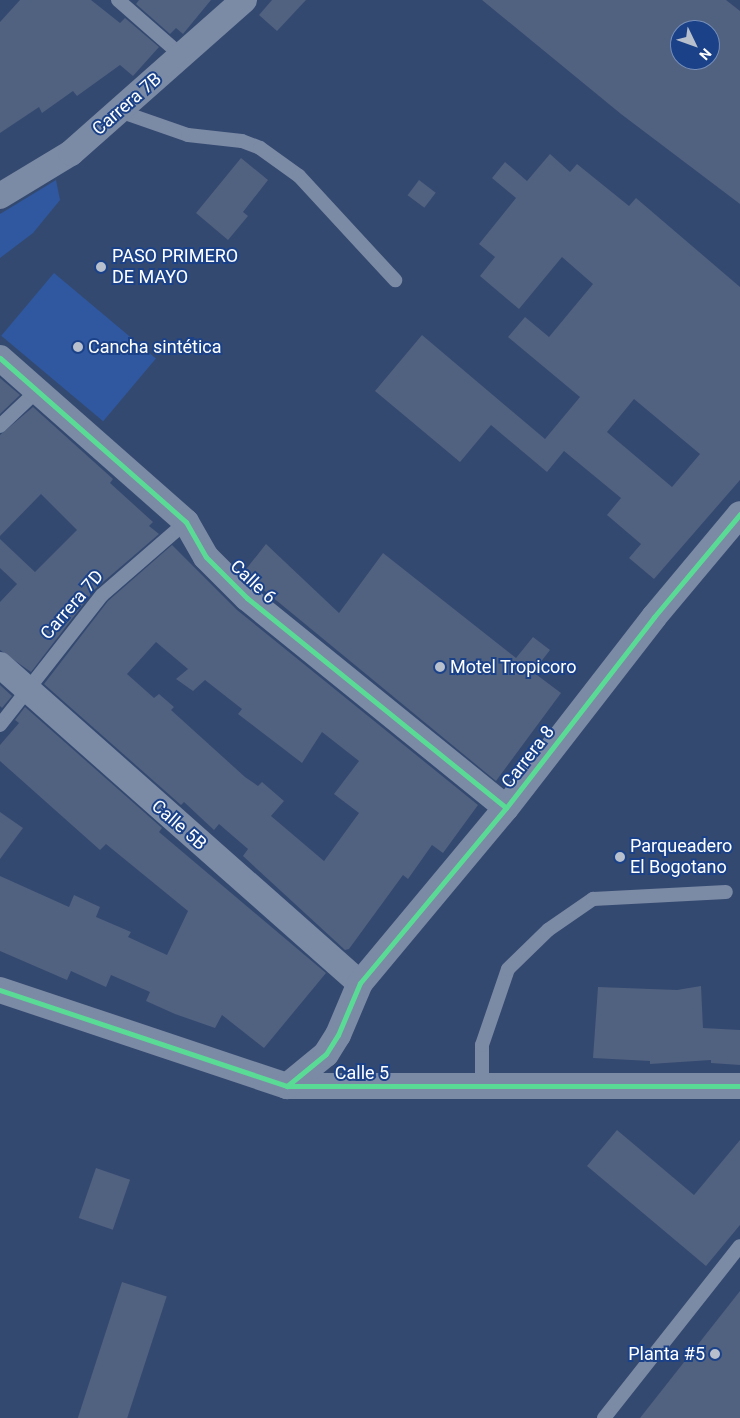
<!DOCTYPE html>
<html>
<head>
<meta charset="utf-8">
<style>
	body { margin:0 }
	#map { position:relative; width:740px; height:1418px; overflow:hidden; background:#344970; font-family:Roboto,sans-serif }
	div>[style] { position:absolute }
	.green>* { inset:0; background:#2f58a0; transform-origin:0 0 }
	.building>* { inset:0; background:#516180; transform-origin:0 0 }
	.service>* { height:14px; margin:-7px; padding:0 7px; transform-origin:7px; border-radius:7px; background:#7b8aa5 }
	.minor>* { height:26px; margin:-13px; padding:0 13px; transform-origin:13px; border-radius:13px; background:#7b8aa5 }
	.cycleway>* { height:5px; margin:-2.5px; padding:0 2.5px; transform-origin:2.5px; border-radius:2.5px; background:#5adb95 }
	.dots>* { width:14px; height:14px; translate:-50% -50%; box-sizing:border-box; border:2px solid #1b4289; border-radius:50% }
	span { translate:-50% -50%; white-space:nowrap; text-align:center; line-height:1.15; -webkit-text-stroke:4px #1b4289; paint-order:stroke }
	.street-label { font-size:18px; color:#fff }
	.poi-label { font-size:18px; color:#fff }
	.left { translate:0 -50%; text-align:left }
	.right { translate:-100% -50%; text-align:right }
	.north { position:absolute; left:670px; top:20px; width:50px; height:50px; box-sizing:border-box; background:#1b4289; border:1px solid #768eb8; border-radius:50%; rotate:132deg; font-size:14px; font-weight:700; line-height:20px; text-align:center; color:#fff }
	.north::after { content:''; display:block; margin:auto; width:18px; height:22px; background:#b8bfcd; clip-path:polygon(50% 0,100% 100%,50% 72%,0 100%) }
</style>
</head>
<body>
<div id="map">
	<div class="green">
		<i style="clip-path:polygon(56px 180px,60px 200px,33px 233px,0 258px,0 214px)"></i>
		<i style="left:54px;top:273px;width:133px;height:82px;rotate:40deg"></i>
	</div>
	<div class="building">
		<i style="clip-path:polygon(20px 0,91px 0,120px 23px,125px 18px,159px 47px,133px 76px,120px 65px,77px 96px,73px 91px,42px 113px,39px 107px,0 133px,0 22px)"></i>
		<i style="clip-path:polygon(139px 0,211px 0,183px 34px,176px 28px,170px 34px,136px 4px)"></i>
		<i style="clip-path:polygon(272px 0,306px 0,277px 31px,259px 15px)"></i>
		<i style="clip-path:polygon(evenodd,482px 0,726px 0,740px 11px,740px 204px,621px 114px,482px 0,680px 30px,710px 30px,710px 60px,680px 60px,680px 30px)"></i>
		<i style="clip-path:polygon(evenodd,550px 154px,570px 172px,577px 164px,629px 206px,636px 198px,740px 287px,740px 480px,654px 579px,629px 558px,641px 544px,607px 515px,621px 498px,564px 451px,547px 472px,491px 425px,460px 462px,375px 391px,422px 335px,545px 439px,580px 397px,508px 337px,525px 317px,549px 337px,593px 284px,562px 257px,519px 309px,480px 276px,495px 257px,479px 244px,516px 198px,492px 178px,505px 162px,527px 181px,550px 154px,634px 399px,700px 454px,672px 487px,607px 432px,634px 399px)"></i>
		<i style="clip-path:polygon(241px 158px,268px 180px,243px 212px,248px 216px,228px 240px,196px 213px)"></i>
		<i style="left:419px;top:180px;width:21px;height:19px;rotate:37deg"></i>
		<i style="clip-path:polygon(0 378px,20px 395px,0 414px)"></i>
		<i style="clip-path:polygon(33px 407px,113px 479px,110px 483px,153px 522px,149px 526px,159px 534px,95px 589px,31px 672px,0 650px,0 602px,17px 584px,0 568px,0 539px,35px 572px,77px 530px,41px 494px,0 536px,0 435px)"></i>
		<i style="clip-path:polygon(266px 544px,339px 613px,383px 553px,516px 658px,533px 637px,550px 650px,533px 672px,561px 693px,496px 781px,243px 573px)"></i>
		<i style="clip-path:polygon(evenodd,172px 545px,237px 610px,478px 805px,443px 853px,432px 845px,408px 879px,403px 875px,349px 949px,345px 950px,243px 856px,248px 849px,219px 824px,214px 830px,184px 802px,181px 805px,44px 684px,108px 601px,172px 545px,156px 642px,188px 669px,176px 679px,193px 691px,205px 680px,242px 709px,238px 714px,302px 763px,322px 732px,359px 761px,334px 794px,359px 813px,324px 861px,271px 816px,284px 801px,262px 782px,258px 786px,245px 777px,171px 710px,174px 707px,159px 694px,154px 698px,127px 674px,156px 642px)"></i>
		<i style="clip-path:polygon(0 685px,12px 696px,2px 708px,0 706px)"></i>
		<i style="clip-path:polygon(25px 707px,162px 828px,159px 832px,326px 973px,264px 1048px,222px 1015px,215px 1028px,175px 1014px,146px 1001px,150px 992px,111px 975px,106px 987px,71px 971px,67px 980px,0 951px,0 876px,69px 907px,74px 895px,100px 907px,96px 917px,131px 932px,128px 937px,167px 955px,188px 911px,106px 844px,100px 850px,0 761px,0 745px,19px 723px,15px 720px)"></i>
		<i style="clip-path:polygon(0 812px,23px 828px,0 859px)"></i>
		<i style="clip-path:polygon(701px 986px,703px 1028px,740px 1030px,740px 1065px,711px 1063px,711px 1060px,650px 1064px,650px 1061px,593px 1058px,598px 987px,677px 990px)"></i>
		<i style="clip-path:polygon(617px 1130px,694px 1195px,740px 1140px,740px 1225px,706px 1266px,587px 1166px)"></i>
		<i style="left:96px;top:1168px;width:36px;height:53px;rotate:19deg"></i>
		<i style="left:122px;top:1282px;width:47px;height:144px;rotate:18deg"></i>
		<i style="clip-path:polygon(740px 1291px,740px 1418px,640px 1418px)"></i>
	</div>
	<div class="service">
		<i style="left:118px;top:0;width:85px;rotate:41.2deg"></i>
		<i style="left:119px;top:111px;width:73px;rotate:19.2deg"></i>
		<i style="left:188px;top:135px;width:54px;rotate:6.3deg"></i>
		<i style="left:242px;top:141px;width:19px;rotate:21deg"></i>
		<i style="left:260px;top:148px;width:48px;rotate:35.7deg"></i>
		<i style="left:299px;top:176px;width:142px;rotate:47.3deg"></i>
		<i style="left:0;top:426px;width:52px;rotate:-43.5deg"></i>
		<i style="left:0;top:725px;width:165px;rotate:-51.9deg"></i>
		<i style="left:102px;top:595px;width:111px;rotate:-41deg"></i>
		<i style="left:482px;top:1087px;width:42px;rotate:-90deg"></i>
		<i style="left:482px;top:1045px;width:80px;rotate:-71.1deg"></i>
		<i style="left:508px;top:969px;width:56px;rotate:-44.3deg"></i>
		<i style="left:548px;top:930px;width:55px;rotate:-34.6deg"></i>
		<i style="left:593px;top:899px;width:133px;rotate:-3deg"></i>
		<i style="left:604px;top:1418px;width:219px;rotate:-51.7deg"></i>
	</div>
	<div class="minor">
		<i style="left:0;top:196px;width:83px;rotate:-31.2deg"></i>
		<i style="left:71px;top:153px;width:231px;rotate:-41.5deg"></i>
		<i style="left:0;top:358px;width:248px;rotate:41.4deg"></i>
		<i style="left:186px;top:522px;width:40px;rotate:60.3deg"></i>
		<i style="left:206px;top:557px;width:58px;rotate:45deg"></i>
		<i style="left:247px;top:598px;width:333px;rotate:39deg"></i>
		<i style="left:0;top:665px;width:480px;rotate:41.5deg"></i>
		<i style="left:0;top:990px;width:303px;rotate:18.5deg"></i>
		<i style="left:287px;top:1086px;width:453px"></i>
		<i style="left:287px;top:1086px;width:50px;rotate:-39.4deg"></i>
		<i style="left:326px;top:1054px;width:22px;rotate:-58deg"></i>
		<i style="left:338px;top:1035px;width:56px;rotate:-67.1deg"></i>
		<i style="left:360px;top:983px;width:228px;rotate:-50.2deg"></i>
		<i style="left:506px;top:808px;width:242px;rotate:-52.2deg"></i>
		<i style="left:654px;top:617px;width:134px;rotate:-50.1deg"></i>
	</div>
	<div class="cycleway">
		<i style="left:0;top:358px;width:248px;rotate:41.4deg"></i>
		<i style="left:186px;top:522px;width:40px;rotate:60.3deg"></i>
		<i style="left:206px;top:557px;width:58px;rotate:45deg"></i>
		<i style="left:247px;top:598px;width:333px;rotate:39deg"></i>
		<i style="left:0;top:990px;width:303px;rotate:18.5deg"></i>
		<i style="left:287px;top:1086px;width:453px"></i>
		<i style="left:287px;top:1086px;width:50px;rotate:-39.4deg"></i>
		<i style="left:326px;top:1054px;width:22px;rotate:-58deg"></i>
		<i style="left:338px;top:1035px;width:56px;rotate:-67.1deg"></i>
		<i style="left:360px;top:983px;width:228px;rotate:-50.2deg"></i>
		<i style="left:506px;top:808px;width:242px;rotate:-52.2deg"></i>
		<i style="left:654px;top:617px;width:134px;rotate:-50.1deg"></i>
	</div>
	<div class="dots">
		<i style="left:101px;top:267px;background:#b8bfcd"></i>
		<i style="left:78px;top:347px;background:#b8bfcd"></i>
		<i style="left:440px;top:667px;background:#b8bfcd"></i>
		<i style="left:620px;top:857px;background:#b8bfcd"></i>
		<i style="left:715px;top:1354px;background:#b8bfcd"></i>
	</div>
	<div class="street-label">
		<span style="left:127px;top:104px;rotate:-41deg">Carrera 7B</span>
		<span style="left:253px;top:582px;rotate:43deg">Calle 6</span>
		<span style="left:72px;top:605px;rotate:-49deg">Carrera 7D</span>
		<span style="left:528px;top:757px;rotate:-52deg">Carrera 8</span>
		<span style="left:179px;top:825px;rotate:41deg">Calle 5B</span>
		<span style="left:362px;top:1073px">Calle 5</span>
	</div>
	<div class="poi-label">
		<span class="left" style="left:112px;top:267px">PASO PRIMERO<br>DE MAYO</span>
		<span class="left" style="left:88px;top:347px">Cancha sintética</span>
		<span class="left" style="left:450px;top:667px">Motel Tropicoro</span>
		<span class="left" style="left:630px;top:857px">Parqueadero<br>El Bogotano</span>
		<span class="right" style="left:705px;top:1354px">Planta #5</span>
	</div>
	<div class="north">N</div>
</div>
</body>
</html>
